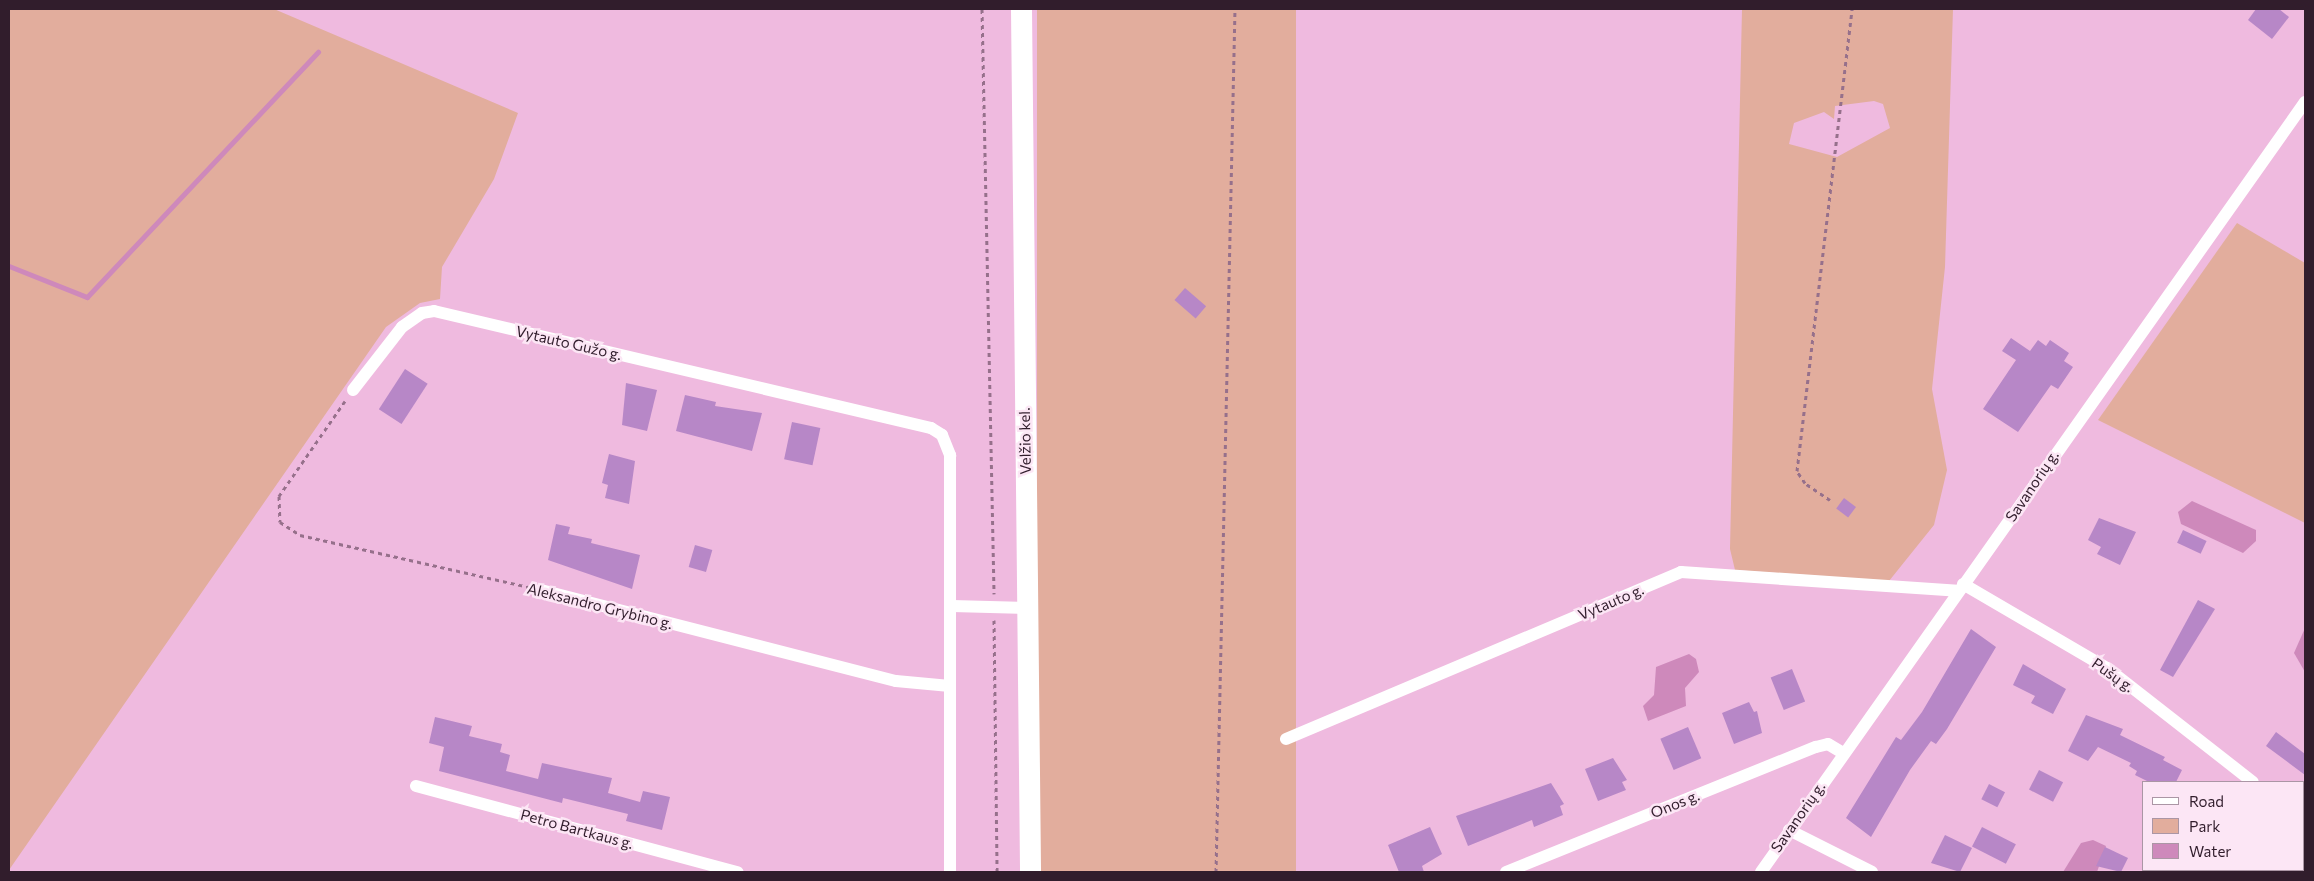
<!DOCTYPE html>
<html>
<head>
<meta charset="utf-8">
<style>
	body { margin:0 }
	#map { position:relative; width:2314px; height:881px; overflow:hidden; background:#efbadf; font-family:Commissioner,sans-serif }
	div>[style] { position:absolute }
	.green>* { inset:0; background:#e2ad9d; transform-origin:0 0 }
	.water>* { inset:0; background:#ce89bb }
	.stream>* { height:5px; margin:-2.5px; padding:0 2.5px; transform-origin:2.5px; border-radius:2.5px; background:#ce89bb }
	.building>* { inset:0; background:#b787c7; transform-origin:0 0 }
	.path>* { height:3px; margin-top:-1.5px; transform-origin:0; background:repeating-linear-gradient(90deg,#96708b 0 4px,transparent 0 8px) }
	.minor>* { height:12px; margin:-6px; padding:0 6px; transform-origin:6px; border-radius:6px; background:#fff }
	.primary>* { height:21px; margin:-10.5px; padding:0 10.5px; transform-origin:10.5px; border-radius:10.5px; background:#fff }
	span { translate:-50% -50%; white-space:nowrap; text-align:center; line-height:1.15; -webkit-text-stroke:5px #fce6f5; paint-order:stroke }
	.street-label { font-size:15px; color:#311d2c }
	.frame { position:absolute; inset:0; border:10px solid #311d2c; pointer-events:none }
	.legend { position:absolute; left:2142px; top:781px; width:162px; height:90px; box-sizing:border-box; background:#fce6f5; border:1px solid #ab96a5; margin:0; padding:6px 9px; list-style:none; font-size:15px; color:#311d2c }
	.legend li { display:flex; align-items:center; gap:10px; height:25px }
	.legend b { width:25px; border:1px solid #ab96a5 }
</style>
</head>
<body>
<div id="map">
	<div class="green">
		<i style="clip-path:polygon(9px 9px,274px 9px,518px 113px,494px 179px,442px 267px,440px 299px,420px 303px,386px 327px,9px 870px)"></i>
		<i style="left:1037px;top:9px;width:259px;height:863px"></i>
		<i style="clip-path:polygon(evenodd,1742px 9px,1953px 9px,1945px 267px,1932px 389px,1947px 470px,1934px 525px,1889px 581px,1735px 570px,1730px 549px,1742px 9px,1874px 101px,1883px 104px,1890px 128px,1837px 157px,1789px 144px,1794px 123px,1824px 112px,1834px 119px,1835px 106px,1874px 101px)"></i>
		<i style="clip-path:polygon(2237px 223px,2305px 263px,2305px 523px,2098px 420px)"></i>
	</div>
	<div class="water">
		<i style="clip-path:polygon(2192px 501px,2256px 530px,2256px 541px,2243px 553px,2181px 524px,2178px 512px)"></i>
		<i style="clip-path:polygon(2305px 628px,2305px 672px,2294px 653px)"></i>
		<i style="clip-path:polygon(1689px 654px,1696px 659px,1699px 672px,1685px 688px,1686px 706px,1648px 721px,1643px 706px,1654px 695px,1656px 667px)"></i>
		<i style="clip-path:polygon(2093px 840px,2106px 846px,2097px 872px,2063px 872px,2081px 843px)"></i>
	</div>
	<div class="stream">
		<i style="left:9px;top:266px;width:84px;rotate:21.7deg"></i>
		<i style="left:87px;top:297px;width:337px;rotate:-46.7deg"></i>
	</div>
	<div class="building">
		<i style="clip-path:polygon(2256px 9px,2279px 9px,2289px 17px,2272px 39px,2248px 20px)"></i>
		<i style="left:1185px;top:288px;width:28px;height:16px;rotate:41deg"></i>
		<i style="clip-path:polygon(2011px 338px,2030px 351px,2038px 340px,2046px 346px,2050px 340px,2069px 353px,2064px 361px,2073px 367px,2058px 389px,2051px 385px,2018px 432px,1983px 409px,2016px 360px,2002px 351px)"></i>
		<i style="left:405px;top:369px;width:27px;height:48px;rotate:33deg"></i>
		<i style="clip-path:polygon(626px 383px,657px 390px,647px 431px,622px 425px)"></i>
		<i style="clip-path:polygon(685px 395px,716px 402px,715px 406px,762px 413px,752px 451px,676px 431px)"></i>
		<i style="left:792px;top:422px;width:29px;height:38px;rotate:12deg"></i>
		<i style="clip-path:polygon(609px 454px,635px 461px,629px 504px,605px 498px,608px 485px,602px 483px)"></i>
		<i style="left:1844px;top:498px;width:15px;height:13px;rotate:37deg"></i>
		<i style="clip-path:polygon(2099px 518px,2136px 532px,2120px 565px,2097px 554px,2101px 547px,2088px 540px)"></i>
		<i style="clip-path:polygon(556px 524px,570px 527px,568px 534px,592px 539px,591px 543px,640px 555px,632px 589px,548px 560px)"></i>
		<i style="left:2183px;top:530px;width:26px;height:14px;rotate:25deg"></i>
		<i style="left:695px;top:545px;width:18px;height:23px;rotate:16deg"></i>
		<i style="clip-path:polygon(2198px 600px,2215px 609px,2173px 677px,2160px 670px)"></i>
		<i style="clip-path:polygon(1971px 629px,1996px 647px,1947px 729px,1936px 744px,1931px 741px,1910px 770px,1871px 837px,1846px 818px,1896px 737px,1901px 740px,1922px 712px)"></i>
		<i style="clip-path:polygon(2023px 664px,2066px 689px,2053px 714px,2031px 703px,2035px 696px,2013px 685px)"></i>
		<i style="left:1792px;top:669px;width:35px;height:23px;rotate:68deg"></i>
		<i style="clip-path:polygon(1749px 702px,1754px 712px,1757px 711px,1762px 733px,1734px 744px,1722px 713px)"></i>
		<i style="clip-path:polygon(2086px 715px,2123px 729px,2120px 735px,2165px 757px,2163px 760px,2182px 770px,2176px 782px,2149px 782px,2135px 775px,2137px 771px,2129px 766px,2131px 763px,2098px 747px,2088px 761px,2068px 751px)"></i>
		<i style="clip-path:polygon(435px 717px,472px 726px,469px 736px,502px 744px,500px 752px,510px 755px,506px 771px,538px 779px,542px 763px,612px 778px,608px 793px,640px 802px,643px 791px,670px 797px,662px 830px,626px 821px,628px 814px,563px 798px,562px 803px,439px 771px,444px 747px,429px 743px)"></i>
		<i style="left:1688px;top:727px;width:34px;height:30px;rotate:67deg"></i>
		<i style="clip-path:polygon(2276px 732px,2305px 754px,2305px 775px,2266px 746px)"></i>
		<i style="clip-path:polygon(1613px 758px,1627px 780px,1622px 782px,1626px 790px,1598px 801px,1585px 769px)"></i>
		<i style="left:2039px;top:770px;width:27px;height:22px;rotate:27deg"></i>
		<i style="clip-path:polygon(1551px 783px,1564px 804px,1560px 806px,1563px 815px,1534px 827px,1532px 820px,1468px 846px,1456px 816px)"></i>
		<i style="left:1989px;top:784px;width:18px;height:17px;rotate:27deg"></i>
		<i style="clip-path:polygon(1430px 827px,1442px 854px,1422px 866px,1424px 872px,1399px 872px,1388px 845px)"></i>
		<i style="left:1982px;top:827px;width:38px;height:22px;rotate:27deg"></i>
		<i style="clip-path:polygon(1945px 835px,1972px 848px,1960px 872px,1931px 863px)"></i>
		<i style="clip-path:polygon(2105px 847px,2128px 858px,2121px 872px,2096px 866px)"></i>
	</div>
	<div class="path">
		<i style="left:982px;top:9px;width:585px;rotate:88.82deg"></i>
		<i style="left:345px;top:401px;width:116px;rotate:124.8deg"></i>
		<i style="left:279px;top:496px;width:26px;rotate:88deg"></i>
		<i style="left:280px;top:522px;width:24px;rotate:33deg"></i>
		<i style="left:300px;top:535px;width:234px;rotate:12.8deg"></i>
		<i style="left:1830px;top:500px;width:30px;rotate:-146deg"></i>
		<i style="left:1805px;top:483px;width:14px;rotate:-124deg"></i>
		<i style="left:1797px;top:471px;width:465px;rotate:-83.2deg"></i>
		<i style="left:994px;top:620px;width:252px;rotate:89.3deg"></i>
		<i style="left:1216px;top:872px;width:863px;rotate:-88.74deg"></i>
	</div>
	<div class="minor">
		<i style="left:353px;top:390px;width:80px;rotate:-52.1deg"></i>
		<i style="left:402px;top:327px;width:24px;rotate:-35deg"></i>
		<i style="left:422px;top:313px;width:12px;rotate:-9deg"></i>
		<i style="left:434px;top:311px;width:511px;rotate:13.25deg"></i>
		<i style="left:931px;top:428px;width:13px;rotate:32deg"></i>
		<i style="left:942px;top:435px;width:22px;rotate:68deg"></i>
		<i style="left:950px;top:455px;width:417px;rotate:90deg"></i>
		<i style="left:1963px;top:584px;width:167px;rotate:30.3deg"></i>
		<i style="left:2107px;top:668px;width:185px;rotate:38deg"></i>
		<i style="left:541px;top:590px;width:366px;rotate:14.4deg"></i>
		<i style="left:896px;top:681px;width:54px;rotate:5.3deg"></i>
		<i style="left:952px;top:606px;width:75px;rotate:1.5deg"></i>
		<i style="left:1286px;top:739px;width:429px;rotate:-22.9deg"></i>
		<i style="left:1681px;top:572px;width:277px;rotate:3.9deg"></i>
		<i style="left:416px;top:786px;width:333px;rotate:15deg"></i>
		<i style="left:2303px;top:815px;width:2px;rotate:27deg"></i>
		<i style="left:1789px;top:830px;width:93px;rotate:26.8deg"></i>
		<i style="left:1506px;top:872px;width:334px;rotate:-22deg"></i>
		<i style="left:1816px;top:747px;width:12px;rotate:-14deg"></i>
		<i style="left:1828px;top:744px;width:17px;rotate:31deg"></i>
		<i style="left:1761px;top:872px;width:943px;rotate:-54.76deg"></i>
		<i style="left:2241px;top:872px;width:2px;rotate:-63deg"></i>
	</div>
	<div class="primary">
		<i style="left:1021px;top:9px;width:863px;rotate:89.4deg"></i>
	</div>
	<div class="street-label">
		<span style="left:569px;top:343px;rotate:13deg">Vytauto Gužo g.</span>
		<span style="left:1025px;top:441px;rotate:-91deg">Velžio kel.</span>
		<span style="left:2032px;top:486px;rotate:-56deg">Savanorių g.</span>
		<span style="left:1611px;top:602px;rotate:-23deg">Vytauto g.</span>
		<span style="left:600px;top:606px;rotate:14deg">Aleksandro Grybino g.</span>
		<span style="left:2113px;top:675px;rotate:35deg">Pušų g.</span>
		<span style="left:1675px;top:804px;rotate:-22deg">Onos g.</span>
		<span style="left:1798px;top:817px;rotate:-55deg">Savanorių g.</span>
		<span style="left:577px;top:829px;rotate:15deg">Petro Bartkaus g.</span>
	</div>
	<div class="frame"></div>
	<ul class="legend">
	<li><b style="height:6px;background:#fff"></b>Road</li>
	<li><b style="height:14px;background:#e2ad9d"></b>Park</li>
	<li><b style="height:14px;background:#ce89bb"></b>Water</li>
	</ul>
</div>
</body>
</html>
